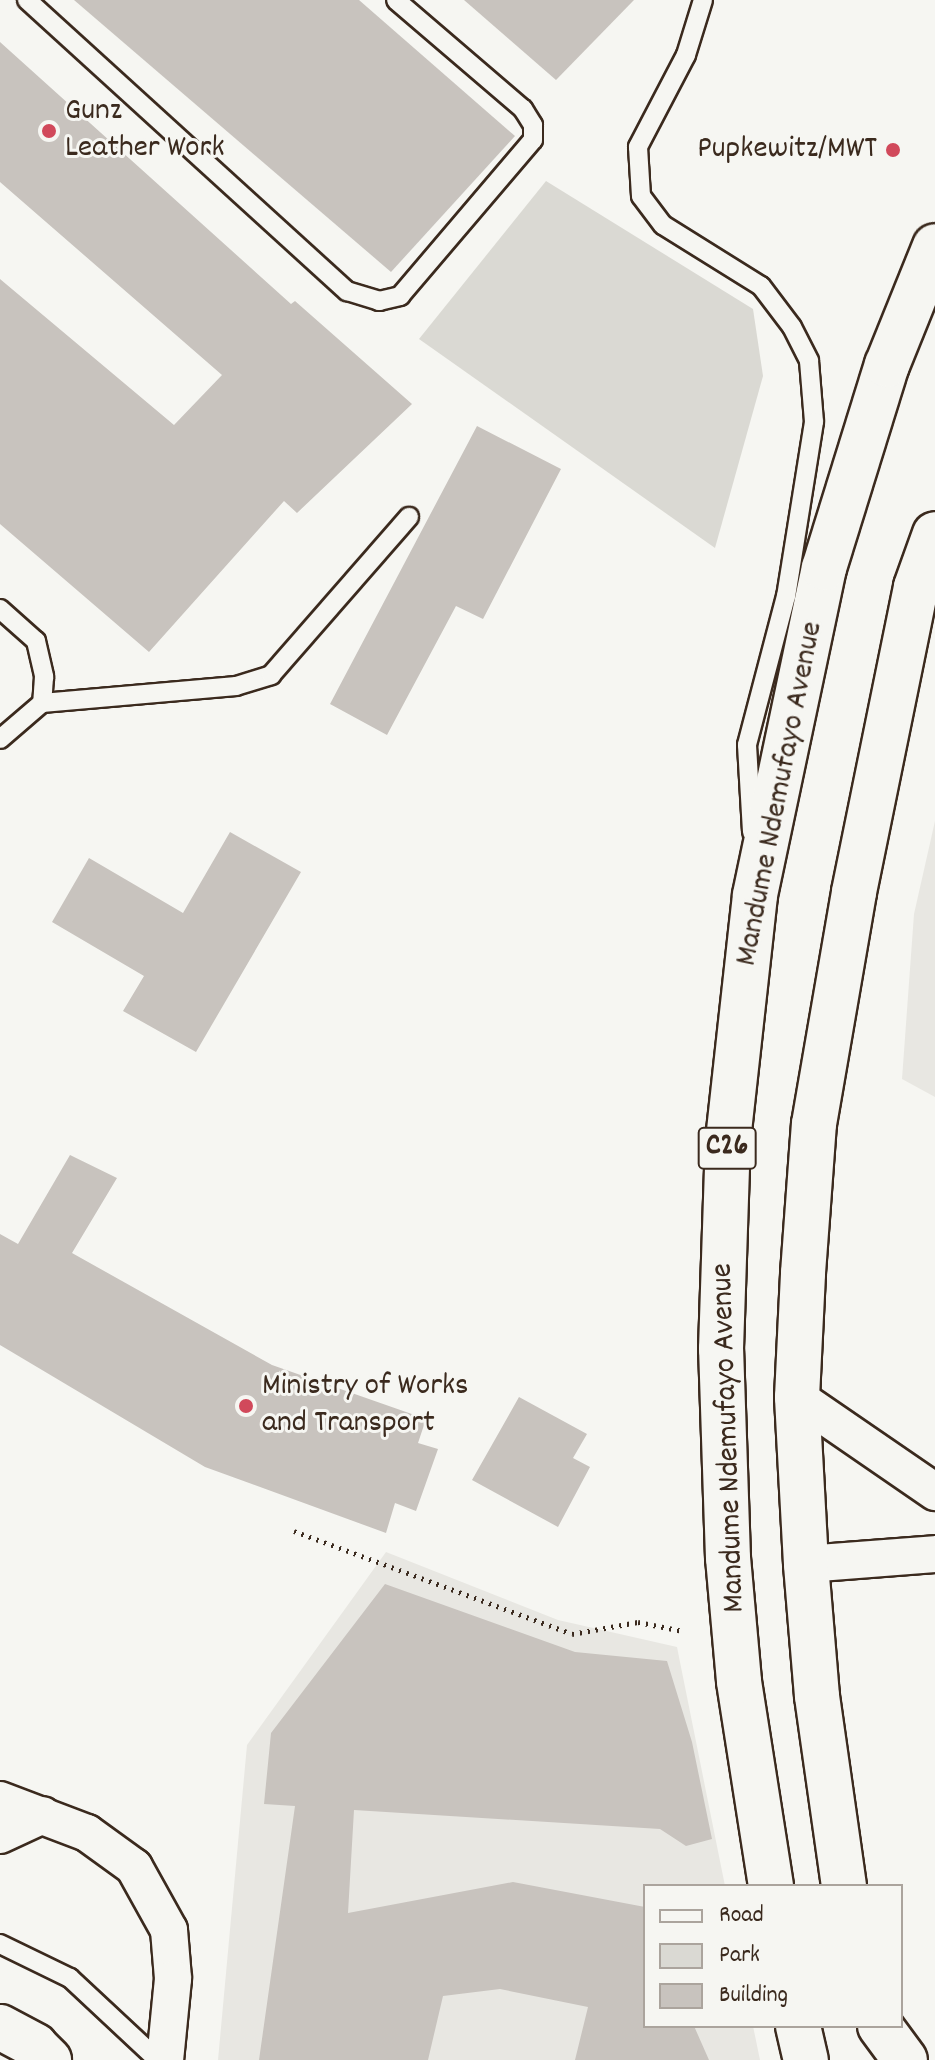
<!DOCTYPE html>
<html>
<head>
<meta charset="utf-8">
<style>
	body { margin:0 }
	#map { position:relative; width:935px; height:2060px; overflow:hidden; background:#f6f6f2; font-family:Dekko,sans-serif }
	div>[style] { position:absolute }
	.built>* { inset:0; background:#e8e7e2 }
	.green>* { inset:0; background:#dad9d3 }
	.building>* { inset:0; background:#c8c3be }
	.path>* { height:5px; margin-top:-2.5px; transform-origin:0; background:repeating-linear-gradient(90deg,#3b2a1e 0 2px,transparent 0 8px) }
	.roads { filter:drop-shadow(2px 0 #3b2a1e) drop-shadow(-2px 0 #3b2a1e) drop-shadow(0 2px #3b2a1e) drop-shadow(0 -2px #3b2a1e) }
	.service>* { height:18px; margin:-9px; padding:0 9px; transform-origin:9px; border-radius:9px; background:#f6f6f2 }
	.minor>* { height:36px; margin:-18px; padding:0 18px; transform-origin:18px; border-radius:18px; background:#f6f6f2 }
	.secondary>* { height:44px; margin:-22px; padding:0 22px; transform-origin:22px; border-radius:22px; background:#f6f6f2 }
	.primary>* { height:44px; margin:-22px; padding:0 22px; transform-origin:22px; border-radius:22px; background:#f6f6f2 }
	.dots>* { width:22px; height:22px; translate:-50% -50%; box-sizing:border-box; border:4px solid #f6f6f2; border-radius:50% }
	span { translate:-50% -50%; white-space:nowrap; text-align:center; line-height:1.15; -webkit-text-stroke:6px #f6f6f2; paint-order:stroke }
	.shield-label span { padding:2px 6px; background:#f6f6f2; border:2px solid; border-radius:6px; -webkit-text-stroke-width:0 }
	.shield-label { font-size:30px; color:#3b2a1e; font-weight:700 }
	.poi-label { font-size:32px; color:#3b2a1e }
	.left { translate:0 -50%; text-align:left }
	.right { translate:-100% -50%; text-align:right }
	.street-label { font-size:32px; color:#3b2a1e }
	.legend { position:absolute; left:643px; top:1884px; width:260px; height:144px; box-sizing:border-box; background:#f6f6f2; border:2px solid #aba49d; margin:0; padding:10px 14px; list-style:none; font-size:24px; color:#3b2a1e }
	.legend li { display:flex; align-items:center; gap:16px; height:40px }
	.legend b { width:40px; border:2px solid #aba49d }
</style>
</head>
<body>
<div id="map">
	<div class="built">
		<i style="clip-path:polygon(935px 821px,935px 1097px,902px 1079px,914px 914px)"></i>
		<i style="clip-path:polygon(386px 1552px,558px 1620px,677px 1647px,725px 1886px,645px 1886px,645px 2026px,753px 2026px,760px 2060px,218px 2060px,247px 1745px)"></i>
	</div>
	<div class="green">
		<i style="clip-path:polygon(546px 181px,753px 309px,763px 376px,715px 548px,419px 339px)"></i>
	</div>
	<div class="building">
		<i style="clip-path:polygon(74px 0,359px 0,515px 136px,391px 272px)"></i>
		<i style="clip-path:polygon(464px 0,634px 0,556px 80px)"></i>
		<i style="clip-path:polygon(0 42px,291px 304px,295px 301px,412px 404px,297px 513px,284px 501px,149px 652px,0 524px,0 279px,174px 425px,222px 375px,0 182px)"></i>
		<i style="clip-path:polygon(477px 426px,561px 469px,483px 619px,456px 606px,387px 735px,330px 704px)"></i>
		<i style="clip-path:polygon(230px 832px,301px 872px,196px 1052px,123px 1011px,144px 976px,52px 922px,89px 858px,183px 913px)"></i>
		<i style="clip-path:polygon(70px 1155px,117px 1178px,72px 1253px,272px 1365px,426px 1419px,418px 1443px,438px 1449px,416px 1511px,395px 1503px,386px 1533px,205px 1467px,0 1345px,0 1234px,18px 1244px)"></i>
		<i style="clip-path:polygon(519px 1397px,587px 1434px,573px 1458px,590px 1467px,558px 1527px,472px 1480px)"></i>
		<i style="clip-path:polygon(385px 1584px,575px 1652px,667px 1661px,692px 1742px,712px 1839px,686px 1846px,660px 1829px,354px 1810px,348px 1913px,513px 1882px,645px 1907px,645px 2026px,694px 2026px,709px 2060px,575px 2060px,588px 2007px,500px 1989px,443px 1996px,428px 2060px,259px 2060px,295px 1806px,264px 1804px,271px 1733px)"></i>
	</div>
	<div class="path">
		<i style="left:294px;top:1531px;width:296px;rotate:20.3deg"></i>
		<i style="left:572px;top:1634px;width:67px;rotate:-10.3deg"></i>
		<i style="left:638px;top:1622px;width:46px;rotate:11.3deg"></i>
	</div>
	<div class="roads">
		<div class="service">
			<i style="left:27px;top:0;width:433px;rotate:42.3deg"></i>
			<i style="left:347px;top:291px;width:34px;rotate:17deg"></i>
			<i style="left:379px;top:301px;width:22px;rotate:-13deg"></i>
			<i style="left:400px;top:296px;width:205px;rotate:-49.6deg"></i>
			<i style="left:533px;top:140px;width:15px;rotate:-90deg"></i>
			<i style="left:533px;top:125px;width:19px;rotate:-122deg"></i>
			<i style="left:523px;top:109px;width:167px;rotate:-139.4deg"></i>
			<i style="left:703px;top:0;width:58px;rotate:107.2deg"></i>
			<i style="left:686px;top:55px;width:104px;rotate:117.6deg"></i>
			<i style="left:638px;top:147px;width:49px;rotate:86.5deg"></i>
			<i style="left:641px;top:196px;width:36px;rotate:53deg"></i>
			<i style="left:663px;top:225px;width:115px;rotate:31.9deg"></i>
			<i style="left:761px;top:286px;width:51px;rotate:52.9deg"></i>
			<i style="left:792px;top:327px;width:38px;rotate:63deg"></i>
			<i style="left:809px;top:361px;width:61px;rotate:85.3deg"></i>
			<i style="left:814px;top:422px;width:176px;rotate:99.1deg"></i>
			<i style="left:786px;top:596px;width:154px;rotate:104.7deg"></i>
			<i style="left:747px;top:745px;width:87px;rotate:86.7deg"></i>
			<i style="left:0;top:609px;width:48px;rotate:41.6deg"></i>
			<i style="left:36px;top:641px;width:37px;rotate:77deg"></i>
			<i style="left:44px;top:677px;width:26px;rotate:94deg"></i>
			<i style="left:42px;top:703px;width:55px;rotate:139.4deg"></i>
			<i style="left:42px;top:703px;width:195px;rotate:-5deg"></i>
			<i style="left:236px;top:686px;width:37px;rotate:-17deg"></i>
			<i style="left:271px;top:675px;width:210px;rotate:-48.9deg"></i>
			<i style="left:0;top:1944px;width:78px;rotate:25.9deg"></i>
			<i style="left:70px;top:1978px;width:120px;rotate:43deg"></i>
		</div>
		<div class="minor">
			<i style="left:797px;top:1397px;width:168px;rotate:34.5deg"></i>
			<i style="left:806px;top:1564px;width:129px;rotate:-4.4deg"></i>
			<i style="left:0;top:1800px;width:93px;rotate:20.8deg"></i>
			<i style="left:87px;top:1833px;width:58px;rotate:35.9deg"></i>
			<i style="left:134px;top:1867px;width:72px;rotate:60.9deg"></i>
			<i style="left:169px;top:1930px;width:49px;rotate:85.3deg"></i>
			<i style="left:173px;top:1979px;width:81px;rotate:95.6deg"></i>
			<i style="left:0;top:1835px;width:47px;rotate:-24.9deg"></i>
		</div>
		<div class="secondary">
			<i style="left:0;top:2027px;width:40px;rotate:28deg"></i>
			<i style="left:35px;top:2046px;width:20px;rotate:45deg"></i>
		</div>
		<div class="primary">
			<i style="left:771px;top:1886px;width:207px;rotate:-98.9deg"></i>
			<i style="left:739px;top:1681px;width:123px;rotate:-95.1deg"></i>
			<i style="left:728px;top:1558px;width:209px;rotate:-91.9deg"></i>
			<i style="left:721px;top:1349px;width:209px;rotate:-88.1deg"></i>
			<i style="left:728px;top:1140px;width:246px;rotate:-83.7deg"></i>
			<i style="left:755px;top:895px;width:334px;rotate:-78.1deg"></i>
			<i style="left:824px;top:568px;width:213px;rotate:-72.8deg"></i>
			<i style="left:887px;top:365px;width:128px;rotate:-68deg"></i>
			<i style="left:844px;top:1886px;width:192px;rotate:-98.1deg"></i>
			<i style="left:817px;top:1696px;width:132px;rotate:-94.8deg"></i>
			<i style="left:806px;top:1564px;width:167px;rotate:-93.1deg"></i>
			<i style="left:797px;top:1397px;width:124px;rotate:-87.2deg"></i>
			<i style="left:803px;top:1273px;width:149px;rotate:-85.8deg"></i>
			<i style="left:814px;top:1124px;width:235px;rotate:-80.2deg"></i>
			<i style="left:854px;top:892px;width:311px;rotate:-78.5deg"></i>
			<i style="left:916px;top:587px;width:56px;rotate:-70.3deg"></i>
			<i style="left:798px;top:2026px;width:35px;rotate:77deg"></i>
			<i style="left:880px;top:2026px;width:42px;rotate:53.7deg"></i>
		</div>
	</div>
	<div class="dots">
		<i style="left:49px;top:131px;background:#d1495b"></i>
		<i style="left:893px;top:150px;background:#d1495b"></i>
		<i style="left:246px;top:1406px;background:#d1495b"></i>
	</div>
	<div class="shield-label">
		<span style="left:727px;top:1148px">C26</span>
	</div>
	<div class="poi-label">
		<span class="left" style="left:65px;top:131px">Gunz<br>Leather Work</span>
		<span class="right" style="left:877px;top:150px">Pupkewitz/MWT</span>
		<span class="left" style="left:262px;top:1406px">Ministry of Works<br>and Transport</span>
	</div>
	<div class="street-label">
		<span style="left:781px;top:794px;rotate:-79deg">Mandume Ndemufayo Avenue</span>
		<span style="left:730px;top:1438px;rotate:-92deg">Mandume Ndemufayo Avenue</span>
	</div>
	<ul class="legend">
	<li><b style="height:10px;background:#f6f6f2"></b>Road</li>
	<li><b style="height:22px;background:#dad9d3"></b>Park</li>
	<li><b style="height:22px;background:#c8c3be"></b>Building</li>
	</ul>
</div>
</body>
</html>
